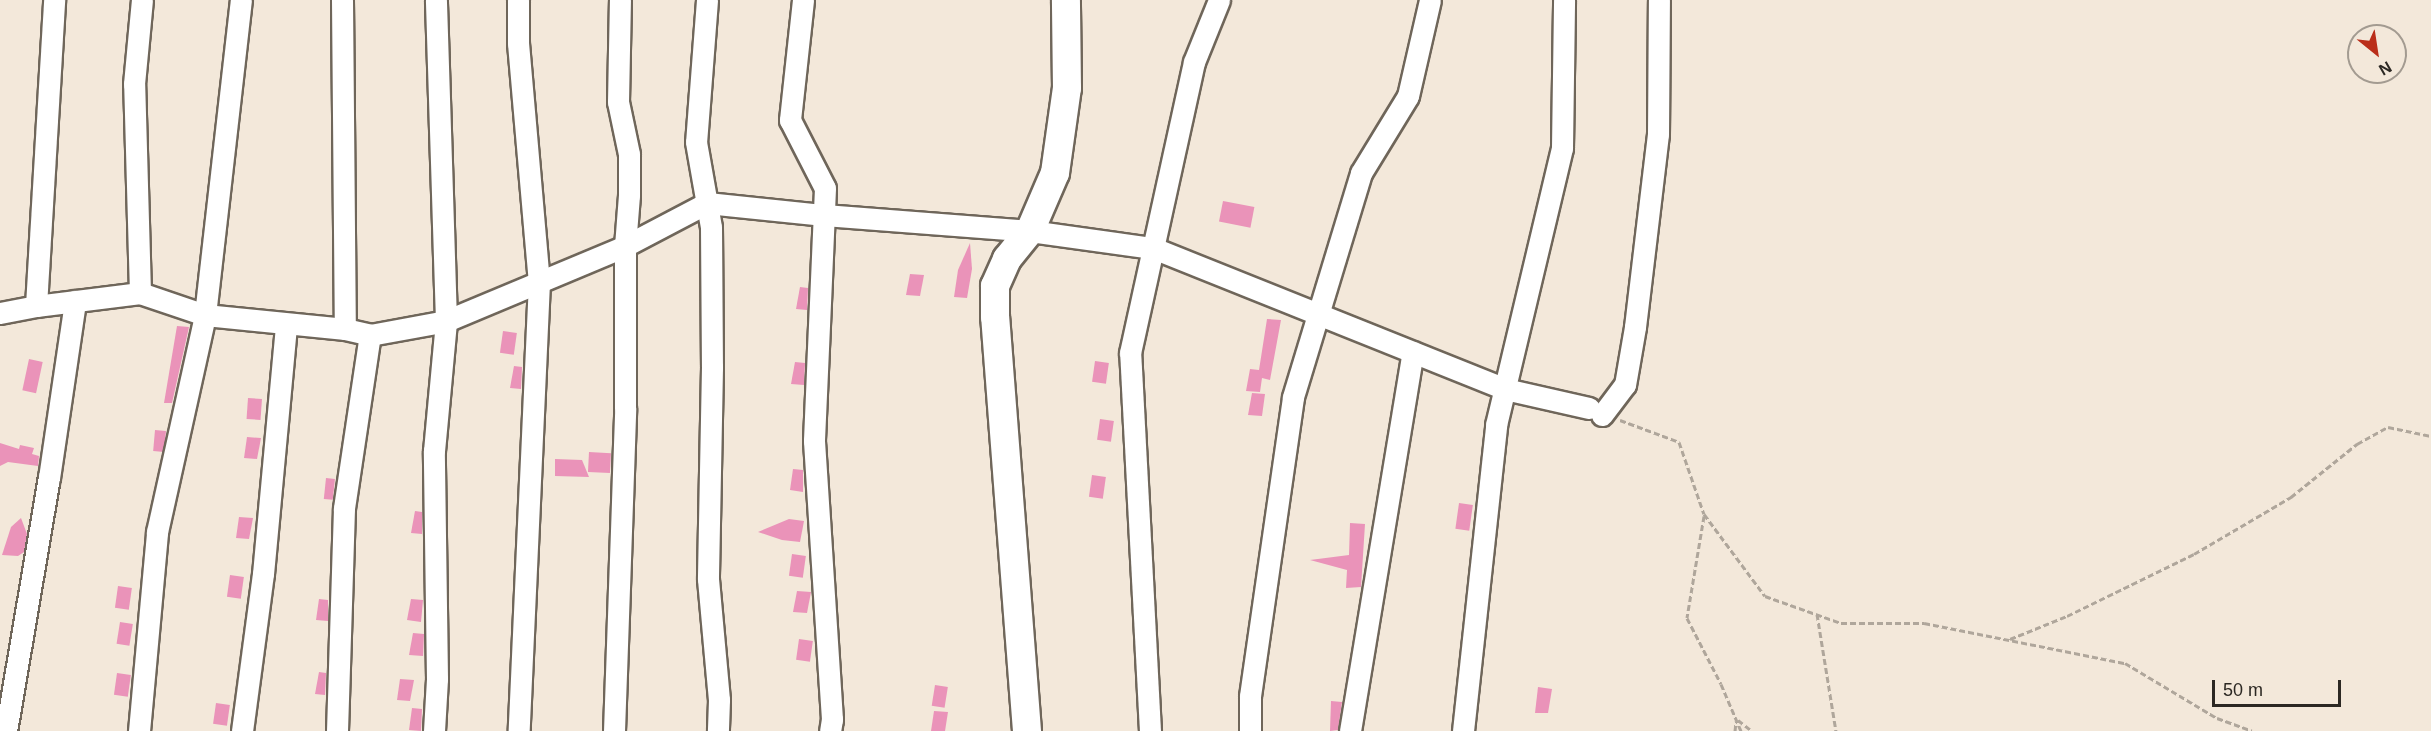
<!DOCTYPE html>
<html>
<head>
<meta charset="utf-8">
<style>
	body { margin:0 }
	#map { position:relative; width:2431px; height:731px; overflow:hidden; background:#f3e8da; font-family:Arial,sans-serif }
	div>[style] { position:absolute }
	.building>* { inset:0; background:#ea93b9; transform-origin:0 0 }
	.path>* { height:3px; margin-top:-1.5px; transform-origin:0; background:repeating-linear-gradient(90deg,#afa69b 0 6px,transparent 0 9px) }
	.roads { filter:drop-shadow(2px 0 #6f665a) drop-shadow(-2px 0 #6f665a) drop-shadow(0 2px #6f665a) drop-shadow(0 -2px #6f665a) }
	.street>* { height:21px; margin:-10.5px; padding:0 10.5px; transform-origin:10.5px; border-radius:10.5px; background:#fff }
	.secondary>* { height:28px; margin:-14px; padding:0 14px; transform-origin:14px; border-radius:14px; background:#fff }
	span { translate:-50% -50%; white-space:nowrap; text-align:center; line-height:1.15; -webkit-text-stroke:5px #f3e8da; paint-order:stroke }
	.north { position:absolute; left:2347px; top:24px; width:60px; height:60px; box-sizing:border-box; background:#f3e8da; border:2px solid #a39b91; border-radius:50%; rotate:150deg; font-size:16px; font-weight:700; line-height:24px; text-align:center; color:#2c2823 }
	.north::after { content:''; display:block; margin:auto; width:21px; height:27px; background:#ba2e1a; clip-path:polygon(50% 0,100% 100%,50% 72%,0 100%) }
	.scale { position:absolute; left:2212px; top:680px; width:129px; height:27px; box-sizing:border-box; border:3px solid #2c2823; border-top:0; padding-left:8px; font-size:18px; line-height:21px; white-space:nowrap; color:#2c2823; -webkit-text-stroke:4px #f3e8da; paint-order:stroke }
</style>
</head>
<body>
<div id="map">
	<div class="building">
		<i style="left:1223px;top:201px;width:32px;height:21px;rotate:11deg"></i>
		<i style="clip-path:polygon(970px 243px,972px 269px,967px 298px,954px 297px,958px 270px)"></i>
		<i style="clip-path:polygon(910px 274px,924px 275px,920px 296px,906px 295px)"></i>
		<i style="clip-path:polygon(800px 287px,808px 288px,807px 310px,796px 309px)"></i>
		<i style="clip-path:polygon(1267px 319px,1281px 320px,1270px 380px,1262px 378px,1260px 392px,1246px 391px,1250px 369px,1259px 370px)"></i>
		<i style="clip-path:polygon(177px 326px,189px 327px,172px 403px,164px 403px)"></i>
		<i style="left:503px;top:331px;width:14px;height:22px;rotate:8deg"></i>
		<i style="left:29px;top:359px;width:14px;height:32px;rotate:12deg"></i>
		<i style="left:1095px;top:361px;width:14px;height:21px;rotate:8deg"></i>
		<i style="clip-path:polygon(795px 362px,805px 363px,804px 385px,791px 384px)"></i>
		<i style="clip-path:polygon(514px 366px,522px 367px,521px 389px,510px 388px)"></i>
		<i style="clip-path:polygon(1252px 393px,1265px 394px,1262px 416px,1248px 415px)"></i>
		<i style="left:248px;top:398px;width:14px;height:21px;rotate:4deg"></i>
		<i style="left:1100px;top:419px;width:14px;height:21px;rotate:8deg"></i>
		<i style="left:155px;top:430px;width:11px;height:21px;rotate:5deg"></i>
		<i style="clip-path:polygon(247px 437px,261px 438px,257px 459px,244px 458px)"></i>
		<i style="clip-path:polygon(0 443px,19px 449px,20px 445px,34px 448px,32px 454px,39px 456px,38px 466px,8px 462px,0 466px)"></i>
		<i style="left:589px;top:452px;width:22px;height:20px;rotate:3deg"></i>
		<i style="clip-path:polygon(555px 459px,582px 460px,589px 477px,555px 476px)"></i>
		<i style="clip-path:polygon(793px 469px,803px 470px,803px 492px,790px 490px)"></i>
		<i style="left:1092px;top:475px;width:14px;height:22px;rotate:8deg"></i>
		<i style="left:326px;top:478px;width:9px;height:21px;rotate:6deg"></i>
		<i style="left:1459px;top:503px;width:14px;height:26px;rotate:8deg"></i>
		<i style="clip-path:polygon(415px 511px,422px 512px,422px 534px,411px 533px)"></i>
		<i style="clip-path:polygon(239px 517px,253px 518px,249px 539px,236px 538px)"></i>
		<i style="clip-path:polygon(21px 518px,27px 534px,24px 552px,18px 556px,2px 555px,11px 527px)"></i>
		<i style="clip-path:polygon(789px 519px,804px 521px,800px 542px,782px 540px,758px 532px)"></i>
		<i style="clip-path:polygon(1350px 523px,1365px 524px,1361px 587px,1346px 588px,1347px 570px,1310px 560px,1349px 555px)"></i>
		<i style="left:792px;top:554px;width:14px;height:22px;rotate:8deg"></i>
		<i style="left:230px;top:575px;width:14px;height:22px;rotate:8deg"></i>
		<i style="left:118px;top:586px;width:14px;height:22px;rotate:8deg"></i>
		<i style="clip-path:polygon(797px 591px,811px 592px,807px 613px,793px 612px)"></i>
		<i style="clip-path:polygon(319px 599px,328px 600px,328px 621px,316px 620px)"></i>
		<i style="clip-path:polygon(411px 599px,423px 600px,421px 622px,407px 620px)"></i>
		<i style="left:120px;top:622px;width:13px;height:22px;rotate:9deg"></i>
		<i style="clip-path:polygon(413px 633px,424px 634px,423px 656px,409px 655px)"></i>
		<i style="left:799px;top:639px;width:14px;height:21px;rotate:8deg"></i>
		<i style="clip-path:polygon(319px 672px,326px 673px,325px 695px,315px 694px)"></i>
		<i style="left:117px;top:673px;width:14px;height:22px;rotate:8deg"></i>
		<i style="clip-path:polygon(400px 679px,414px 680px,410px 701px,397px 700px)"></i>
		<i style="left:935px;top:685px;width:13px;height:21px;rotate:9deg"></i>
		<i style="clip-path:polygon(1538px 687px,1552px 689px,1548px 713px,1535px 713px)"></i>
		<i style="clip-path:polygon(1331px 701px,1342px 702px,1338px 730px,1330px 731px)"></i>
		<i style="left:216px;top:703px;width:14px;height:21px;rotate:8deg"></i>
		<i style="clip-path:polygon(412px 708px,422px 709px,421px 731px,409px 730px)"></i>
		<i style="clip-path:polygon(934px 711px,948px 712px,945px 731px,931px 731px)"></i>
	</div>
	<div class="path">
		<i style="left:1620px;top:420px;width:63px;rotate:20.4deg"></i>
		<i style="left:1679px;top:442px;width:76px;rotate:70.9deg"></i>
		<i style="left:1704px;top:514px;width:102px;rotate:53.4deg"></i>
		<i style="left:1765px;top:596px;width:81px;rotate:19.6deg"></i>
		<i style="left:1841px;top:623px;width:83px"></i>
		<i style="left:1924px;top:623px;width:205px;rotate:11.3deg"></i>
		<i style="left:2125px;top:663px;width:107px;rotate:30.9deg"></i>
		<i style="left:2217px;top:718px;width:37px;rotate:20deg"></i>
		<i style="left:1704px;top:516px;width:103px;rotate:99.5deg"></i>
		<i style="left:1687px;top:618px;width:74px;rotate:62.7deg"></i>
		<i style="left:1721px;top:684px;width:51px;rotate:66.9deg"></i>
		<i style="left:1817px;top:614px;width:119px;rotate:80.8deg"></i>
		<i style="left:2010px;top:639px;width:61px;rotate:-22deg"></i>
		<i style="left:2067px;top:616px;width:141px;rotate:-26deg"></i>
		<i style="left:2194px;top:554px;width:113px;rotate:-30.4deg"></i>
		<i style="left:2291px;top:497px;width:85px;rotate:-38.8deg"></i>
		<i style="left:2357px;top:444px;width:35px;rotate:-29deg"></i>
		<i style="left:2388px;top:427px;width:44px;rotate:11.8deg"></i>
		<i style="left:1738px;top:720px;width:18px;rotate:38deg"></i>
		<i style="left:1735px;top:731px;width:10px;rotate:-84deg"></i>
	</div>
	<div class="roads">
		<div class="street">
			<i style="left:342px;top:0;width:329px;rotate:89.5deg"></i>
			<i style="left:518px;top:0;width:43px;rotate:90deg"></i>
			<i style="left:518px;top:43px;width:240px;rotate:85deg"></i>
			<i style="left:539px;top:282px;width:449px;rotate:92.6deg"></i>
			<i style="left:707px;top:0;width:142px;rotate:94.4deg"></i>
			<i style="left:696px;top:142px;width:86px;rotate:80deg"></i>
			<i style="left:711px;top:227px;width:140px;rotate:89.6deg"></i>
			<i style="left:712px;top:367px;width:212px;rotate:91.1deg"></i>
			<i style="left:708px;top:579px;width:121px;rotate:84.8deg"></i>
			<i style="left:719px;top:700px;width:31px;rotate:92deg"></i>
			<i style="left:803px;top:0;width:121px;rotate:96.2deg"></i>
			<i style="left:790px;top:120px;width:76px;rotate:62.8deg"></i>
			<i style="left:825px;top:188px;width:253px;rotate:92.5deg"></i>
			<i style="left:814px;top:441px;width:279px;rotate:86.3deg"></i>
			<i style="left:832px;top:719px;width:12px;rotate:99deg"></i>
			<i style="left:140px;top:293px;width:209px;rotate:-91.6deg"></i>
			<i style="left:134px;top:84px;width:84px;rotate:-84.6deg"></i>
			<i style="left:36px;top:306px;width:307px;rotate:-86.6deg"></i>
			<i style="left:0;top:313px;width:37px;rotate:-11deg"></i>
			<i style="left:36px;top:306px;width:105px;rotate:-7.1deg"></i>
			<i style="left:140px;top:293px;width:69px;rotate:18.7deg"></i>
			<i style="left:205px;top:315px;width:141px;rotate:5.7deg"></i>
			<i style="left:345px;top:329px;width:26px;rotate:13deg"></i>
			<i style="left:370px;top:335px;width:77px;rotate:-10.4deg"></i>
			<i style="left:446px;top:321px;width:194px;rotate:-22.7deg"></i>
			<i style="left:625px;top:246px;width:93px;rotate:-27.7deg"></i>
			<i style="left:707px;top:203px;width:118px;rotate:5.9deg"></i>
			<i style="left:824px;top:215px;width:207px;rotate:4.4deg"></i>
			<i style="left:1030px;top:231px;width:124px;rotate:7.9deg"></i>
			<i style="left:1153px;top:248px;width:379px;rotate:21.8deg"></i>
			<i style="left:1505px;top:389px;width:86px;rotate:12.7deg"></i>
			<i style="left:1602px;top:415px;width:38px;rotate:-53deg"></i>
			<i style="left:1625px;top:385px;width:59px;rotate:-80.2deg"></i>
			<i style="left:1635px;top:327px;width:194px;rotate:-83.2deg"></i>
			<i style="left:1658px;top:134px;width:134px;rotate:-89.6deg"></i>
			<i style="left:6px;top:731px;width:257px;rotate:-80.4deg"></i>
			<i style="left:49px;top:478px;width:179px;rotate:-81.6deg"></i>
			<i style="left:139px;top:731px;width:200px;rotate:-84.8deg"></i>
			<i style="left:157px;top:532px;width:222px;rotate:-77.5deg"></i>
			<i style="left:205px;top:315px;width:317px;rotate:-83.5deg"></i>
			<i style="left:242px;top:731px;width:158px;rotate:-82.4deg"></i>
			<i style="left:263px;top:574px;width:251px;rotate:-84.7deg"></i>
			<i style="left:337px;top:731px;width:223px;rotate:-88.2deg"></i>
			<i style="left:344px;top:508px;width:175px;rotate:-81.5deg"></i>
			<i style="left:434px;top:731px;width:52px;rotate:-86.7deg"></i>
			<i style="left:437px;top:679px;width:228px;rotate:-90.8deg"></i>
			<i style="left:434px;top:451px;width:131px;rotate:-84.7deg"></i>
			<i style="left:446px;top:321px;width:321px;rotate:-91.8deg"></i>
			<i style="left:614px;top:731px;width:323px;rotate:-88deg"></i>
			<i style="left:625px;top:408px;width:162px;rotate:-90deg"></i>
			<i style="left:625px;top:246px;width:51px;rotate:-85.5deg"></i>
			<i style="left:629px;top:195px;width:41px;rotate:-90deg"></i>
			<i style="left:629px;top:154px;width:53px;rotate:-101.9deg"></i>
			<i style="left:618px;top:102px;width:102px;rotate:-88.9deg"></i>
			<i style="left:1150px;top:731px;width:379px;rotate:-93deg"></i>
			<i style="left:1130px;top:353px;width:298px;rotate:-77.6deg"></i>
			<i style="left:1194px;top:62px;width:67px;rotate:-68deg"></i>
			<i style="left:1250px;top:731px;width:35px;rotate:-90deg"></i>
			<i style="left:1250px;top:696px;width:302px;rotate:-81.8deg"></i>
			<i style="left:1293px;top:397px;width:234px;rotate:-73.1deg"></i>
			<i style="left:1361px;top:173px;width:90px;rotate:-58.6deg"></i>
			<i style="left:1408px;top:96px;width:98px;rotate:-77.1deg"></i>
			<i style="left:1350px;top:731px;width:384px;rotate:-80.6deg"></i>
			<i style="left:1463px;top:731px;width:308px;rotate:-83.8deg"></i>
			<i style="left:1496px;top:425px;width:285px;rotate:-76.6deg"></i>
			<i style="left:1562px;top:148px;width:148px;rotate:-89.2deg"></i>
		</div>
		<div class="secondary">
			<i style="left:1027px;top:731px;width:415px;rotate:-94.4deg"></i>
			<i style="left:995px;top:317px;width:31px;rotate:-90deg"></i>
			<i style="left:995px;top:286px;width:30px;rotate:-66deg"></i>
			<i style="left:1007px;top:259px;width:36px;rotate:-51deg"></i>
			<i style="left:1030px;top:231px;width:63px;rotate:-66.7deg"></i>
			<i style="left:1055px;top:173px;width:86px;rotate:-82deg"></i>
			<i style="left:1067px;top:88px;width:88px;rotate:-90.7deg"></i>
		</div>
	</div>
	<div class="north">N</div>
	<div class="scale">50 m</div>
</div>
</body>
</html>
